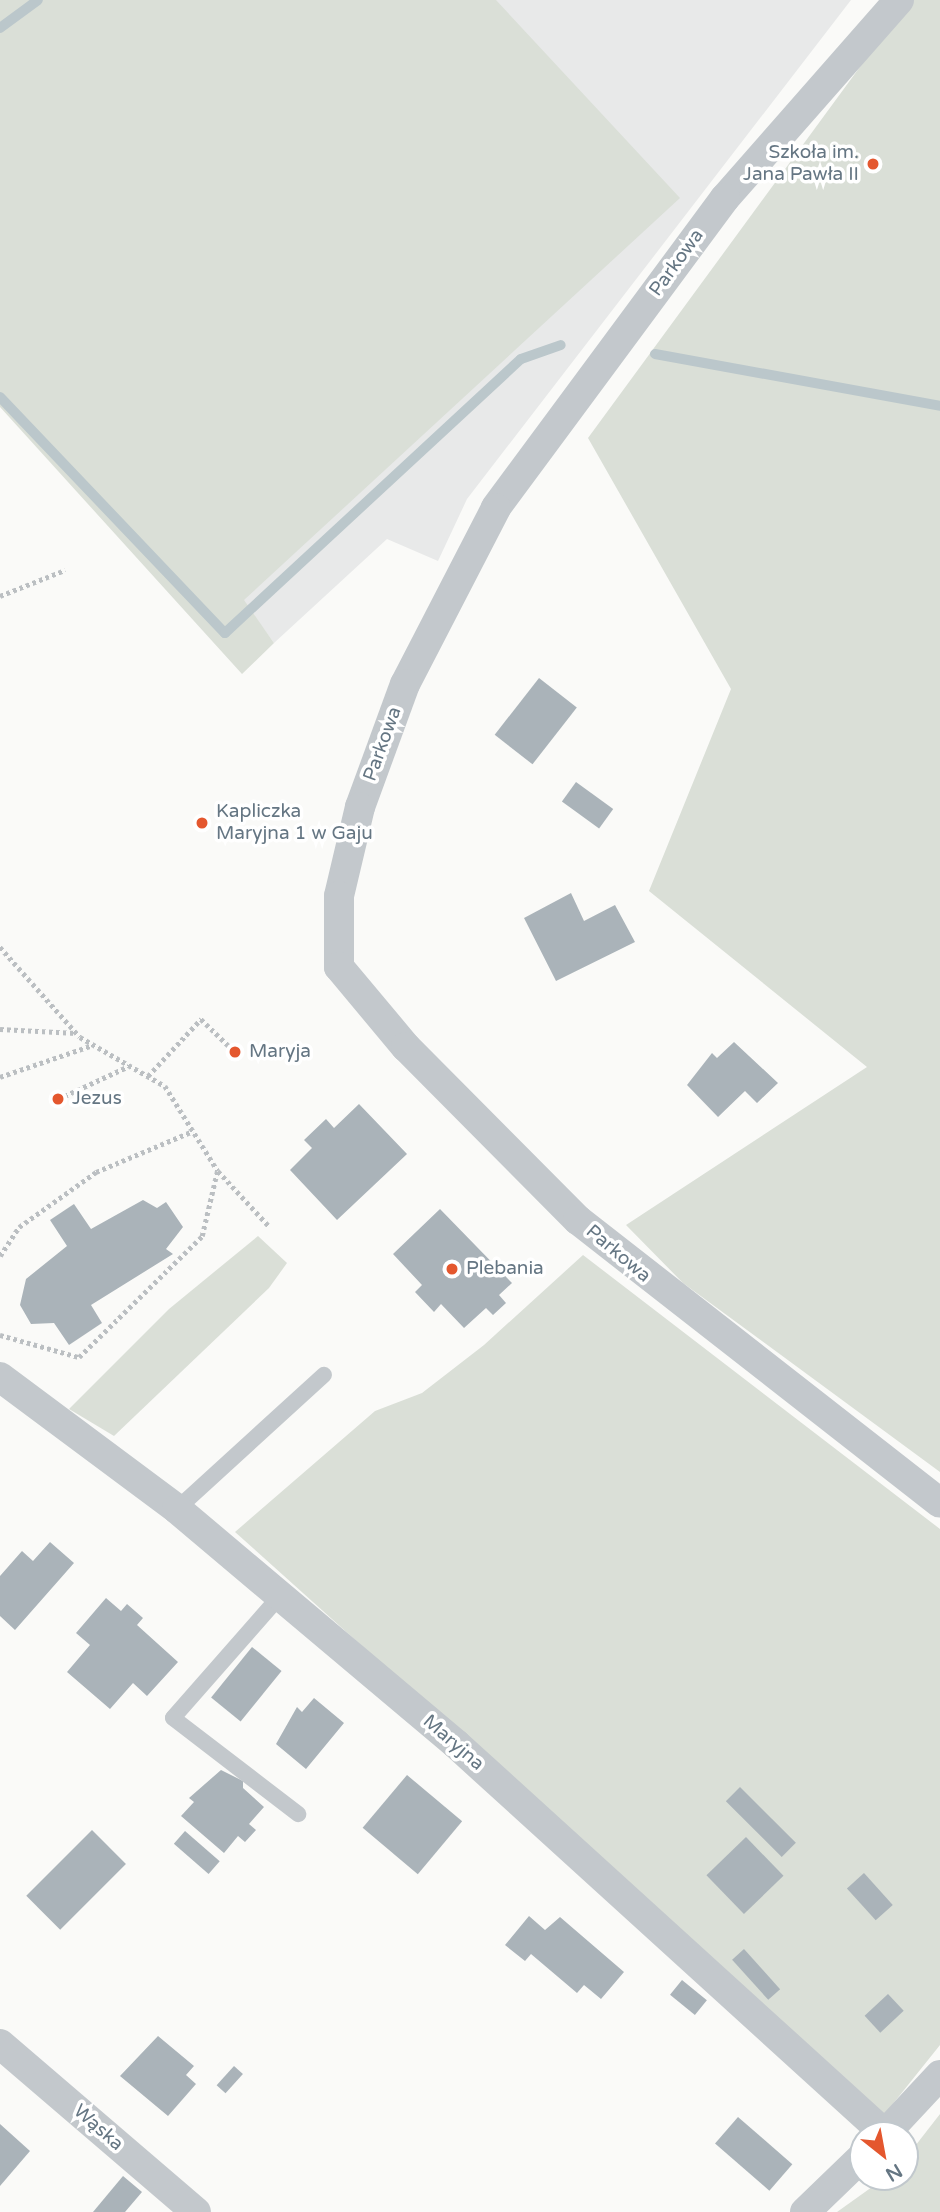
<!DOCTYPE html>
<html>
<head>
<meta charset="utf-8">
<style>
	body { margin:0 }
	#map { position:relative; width:940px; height:2212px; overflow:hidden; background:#fafaf8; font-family:"Varela Round",sans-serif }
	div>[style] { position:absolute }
	.built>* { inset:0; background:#e8e9e9 }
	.green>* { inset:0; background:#dadfd7 }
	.stream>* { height:10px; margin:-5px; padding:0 5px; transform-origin:5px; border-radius:5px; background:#bbc7cb }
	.building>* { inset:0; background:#aab3b9; transform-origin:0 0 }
	.path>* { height:4.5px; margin-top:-2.25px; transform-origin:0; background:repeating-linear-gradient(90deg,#bbbfc2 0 3.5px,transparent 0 7px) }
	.service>* { height:16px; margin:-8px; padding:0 8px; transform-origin:8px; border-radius:8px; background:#c3c8cc }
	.minor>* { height:30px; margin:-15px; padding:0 15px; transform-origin:15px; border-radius:15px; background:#c3c8cc }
	.dots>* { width:19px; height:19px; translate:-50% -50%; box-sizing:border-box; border:4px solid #fff; border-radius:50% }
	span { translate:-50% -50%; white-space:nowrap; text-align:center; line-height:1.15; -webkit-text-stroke:7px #fff; paint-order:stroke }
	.poi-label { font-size:19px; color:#657683 }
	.right { translate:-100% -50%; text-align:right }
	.left { translate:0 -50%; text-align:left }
	.street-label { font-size:19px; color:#657683 }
	.north { position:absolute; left:849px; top:2121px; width:70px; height:70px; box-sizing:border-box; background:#fff; border:2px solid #c1c8cd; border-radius:50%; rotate:149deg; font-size:19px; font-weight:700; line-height:28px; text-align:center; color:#657683 }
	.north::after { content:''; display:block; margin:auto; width:24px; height:32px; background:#e4572e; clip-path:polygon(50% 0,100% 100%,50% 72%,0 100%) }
</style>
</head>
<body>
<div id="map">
	<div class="built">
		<i style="clip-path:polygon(219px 0,851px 0,467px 499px,438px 561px,387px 539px,274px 643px,243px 600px)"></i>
	</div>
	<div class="green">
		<i style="clip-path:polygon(0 0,496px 0,680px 198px,244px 600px,274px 643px,242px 674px,0 407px)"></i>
		<i style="clip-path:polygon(909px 0,940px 0,940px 1472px,683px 1283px,626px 1225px,867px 1067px,649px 891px,731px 689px,588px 438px)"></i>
		<i style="clip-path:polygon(258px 1236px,287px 1263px,269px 1288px,114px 1436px,69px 1409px,169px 1309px)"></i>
		<i style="clip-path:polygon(583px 1255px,940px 1529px,940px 2045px,884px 2115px,235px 1532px,375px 1411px,422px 1393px,484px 1345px)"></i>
		<i style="clip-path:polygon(940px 2114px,940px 2212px,837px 2212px,886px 2177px,905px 2177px,905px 2159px)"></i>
	</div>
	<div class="stream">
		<i style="left:0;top:28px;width:47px;rotate:-36.4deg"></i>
		<i style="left:655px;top:354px;width:290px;rotate:10.3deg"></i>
		<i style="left:0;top:397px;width:326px;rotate:46.4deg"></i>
		<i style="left:225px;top:633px;width:403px;rotate:-42.8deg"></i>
		<i style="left:521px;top:359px;width:42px;rotate:-19.3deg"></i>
	</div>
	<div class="building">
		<i style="left:539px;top:678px;width:48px;height:72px;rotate:38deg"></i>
		<i style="left:576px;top:782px;width:46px;height:24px;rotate:36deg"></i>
		<i style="clip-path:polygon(571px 893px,584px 921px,615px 905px,635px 942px,556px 981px,524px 918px)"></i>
		<i style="clip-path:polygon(734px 1042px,778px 1083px,757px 1103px,745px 1091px,718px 1117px,687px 1085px,712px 1053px,717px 1058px)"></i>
		<i style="clip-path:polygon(359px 1104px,407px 1154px,337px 1220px,290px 1170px,312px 1148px,304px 1140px,326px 1119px,334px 1128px)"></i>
		<i style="clip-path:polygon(143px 1200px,157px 1208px,166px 1202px,183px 1227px,166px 1249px,173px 1254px,91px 1305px,102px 1323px,69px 1345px,54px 1323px,31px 1324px,20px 1305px,26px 1279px,67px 1246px,50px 1220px,74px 1204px,91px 1229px)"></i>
		<i style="clip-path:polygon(440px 1209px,512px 1283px,499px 1295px,506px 1303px,493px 1315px,486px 1308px,464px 1328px,441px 1304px,434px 1312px,415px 1292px,422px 1285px,393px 1254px)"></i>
		<i style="clip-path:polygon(50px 1542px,74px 1563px,15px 1630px,0 1616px,0 1576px,22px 1551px,33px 1561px)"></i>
		<i style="clip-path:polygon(106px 1598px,121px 1611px,127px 1604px,143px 1618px,137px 1625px,178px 1662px,147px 1696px,133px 1683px,110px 1709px,67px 1672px,90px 1645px,76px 1633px)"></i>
		<i style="left:252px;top:1647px;width:38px;height:65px;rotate:39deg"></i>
		<i style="clip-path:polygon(314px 1698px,344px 1723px,306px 1769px,276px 1744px,297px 1707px,302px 1712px)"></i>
		<i style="clip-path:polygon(221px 1770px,243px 1781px,243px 1788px,264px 1807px,249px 1824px,256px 1830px,245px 1842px,238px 1836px,224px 1853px,181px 1816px,194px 1802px,189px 1798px)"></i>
		<i style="left:407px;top:1775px;width:72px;height:69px;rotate:40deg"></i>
		<i style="left:740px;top:1787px;width:79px;height:20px;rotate:45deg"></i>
		<i style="left:92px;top:1830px;width:48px;height:93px;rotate:45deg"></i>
		<i style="left:185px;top:1831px;width:46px;height:17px;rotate:41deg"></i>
		<i style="left:746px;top:1837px;width:54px;height:55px;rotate:46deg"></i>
		<i style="left:864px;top:1873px;width:43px;height:23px;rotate:48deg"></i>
		<i style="clip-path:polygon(529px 1916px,545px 1930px,560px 1917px,624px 1972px,601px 1999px,584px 1985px,577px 1993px,531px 1954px,525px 1961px,505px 1945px)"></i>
		<i style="left:744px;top:1949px;width:54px;height:16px;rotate:48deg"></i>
		<i style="left:682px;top:1980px;width:32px;height:19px;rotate:39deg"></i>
		<i style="left:888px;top:1994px;width:23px;height:32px;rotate:47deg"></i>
		<i style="clip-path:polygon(158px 2036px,194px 2066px,186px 2075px,196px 2084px,168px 2116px,120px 2076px)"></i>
		<i style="left:234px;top:2066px;width:12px;height:26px;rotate:42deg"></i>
		<i style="left:738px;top:2117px;width:72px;height:35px;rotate:41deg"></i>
		<i style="clip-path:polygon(0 2124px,30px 2151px,0 2186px)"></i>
		<i style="clip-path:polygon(123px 2176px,142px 2192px,125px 2212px,93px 2212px)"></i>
	</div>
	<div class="path">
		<i style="left:0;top:596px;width:70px;rotate:-21.8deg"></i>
		<i style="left:0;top:947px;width:120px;rotate:48.4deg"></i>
		<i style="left:80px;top:1037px;width:98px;rotate:30deg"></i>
		<i style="left:165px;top:1086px;width:100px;rotate:58.1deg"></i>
		<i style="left:218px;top:1171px;width:75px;rotate:47.2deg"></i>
		<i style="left:0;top:1029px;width:76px;rotate:3deg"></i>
		<i style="left:148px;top:1076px;width:78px;rotate:-47.1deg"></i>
		<i style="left:201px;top:1019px;width:47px;rotate:44.1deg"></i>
		<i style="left:0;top:1077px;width:98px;rotate:-19deg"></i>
		<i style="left:58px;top:1099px;width:78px;rotate:-24.9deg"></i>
		<i style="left:0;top:1256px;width:35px;rotate:-57deg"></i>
		<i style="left:19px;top:1227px;width:95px;rotate:-35.5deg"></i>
		<i style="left:96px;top:1172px;width:105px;rotate:-22.9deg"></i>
		<i style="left:0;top:1335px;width:82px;rotate:15.6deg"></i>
		<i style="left:79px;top:1357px;width:173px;rotate:-44.5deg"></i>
		<i style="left:202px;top:1236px;width:66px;rotate:-76.8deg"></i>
	</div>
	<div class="service">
		<i style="left:177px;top:1509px;width:199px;rotate:-42.4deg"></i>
		<i style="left:280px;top:1596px;width:162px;rotate:131.3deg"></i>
		<i style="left:173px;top:1718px;width:158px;rotate:37.5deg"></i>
	</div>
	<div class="minor">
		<i style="left:899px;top:0;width:264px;rotate:131.3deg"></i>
		<i style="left:725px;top:198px;width:385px;rotate:126.5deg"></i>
		<i style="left:496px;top:508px;width:198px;rotate:117.3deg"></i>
		<i style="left:405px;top:684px;width:131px;rotate:110.1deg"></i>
		<i style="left:360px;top:807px;width:91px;rotate:103.3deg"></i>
		<i style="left:339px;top:896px;width:71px;rotate:90deg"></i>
		<i style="left:339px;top:967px;width:104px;rotate:50.1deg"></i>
		<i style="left:406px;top:1047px;width:244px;rotate:45.2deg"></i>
		<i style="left:578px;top:1220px;width:459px;rotate:38deg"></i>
		<i style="left:0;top:1377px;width:221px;rotate:36.7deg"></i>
		<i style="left:177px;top:1509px;width:365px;rotate:40.1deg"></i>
		<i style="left:456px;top:1744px;width:580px;rotate:42.27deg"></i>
		<i style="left:0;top:2044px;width:258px;rotate:40.6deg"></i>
		<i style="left:884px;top:2135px;width:82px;rotate:-47deg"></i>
		<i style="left:805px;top:2212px;width:81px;rotate:-44deg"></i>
	</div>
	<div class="dots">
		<i style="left:873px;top:164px;background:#e4572e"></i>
		<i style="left:202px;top:823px;background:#e4572e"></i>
		<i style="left:235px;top:1052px;background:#e4572e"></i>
		<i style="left:58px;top:1099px;background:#e4572e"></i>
		<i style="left:452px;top:1269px;background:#e4572e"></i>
	</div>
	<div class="poi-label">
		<span class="right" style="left:859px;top:164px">Szkoła im.<br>Jana Pawła II</span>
		<span class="left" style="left:216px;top:823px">Kapliczka<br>Maryjna 1 w Gaju</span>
		<span class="left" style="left:249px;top:1052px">Maryja</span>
		<span class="left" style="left:72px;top:1099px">Jezus</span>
		<span class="left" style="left:466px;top:1269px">Plebania</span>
	</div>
	<div class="street-label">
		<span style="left:677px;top:263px;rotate:-54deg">Parkowa</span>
		<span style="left:383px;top:744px;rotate:-70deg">Parkowa</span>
		<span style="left:618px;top:1254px;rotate:40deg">Parkowa</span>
		<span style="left:453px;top:1743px;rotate:41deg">Maryjna</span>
		<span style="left:98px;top:2128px;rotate:41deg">Wąska</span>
	</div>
	<div class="north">N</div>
</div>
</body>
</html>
